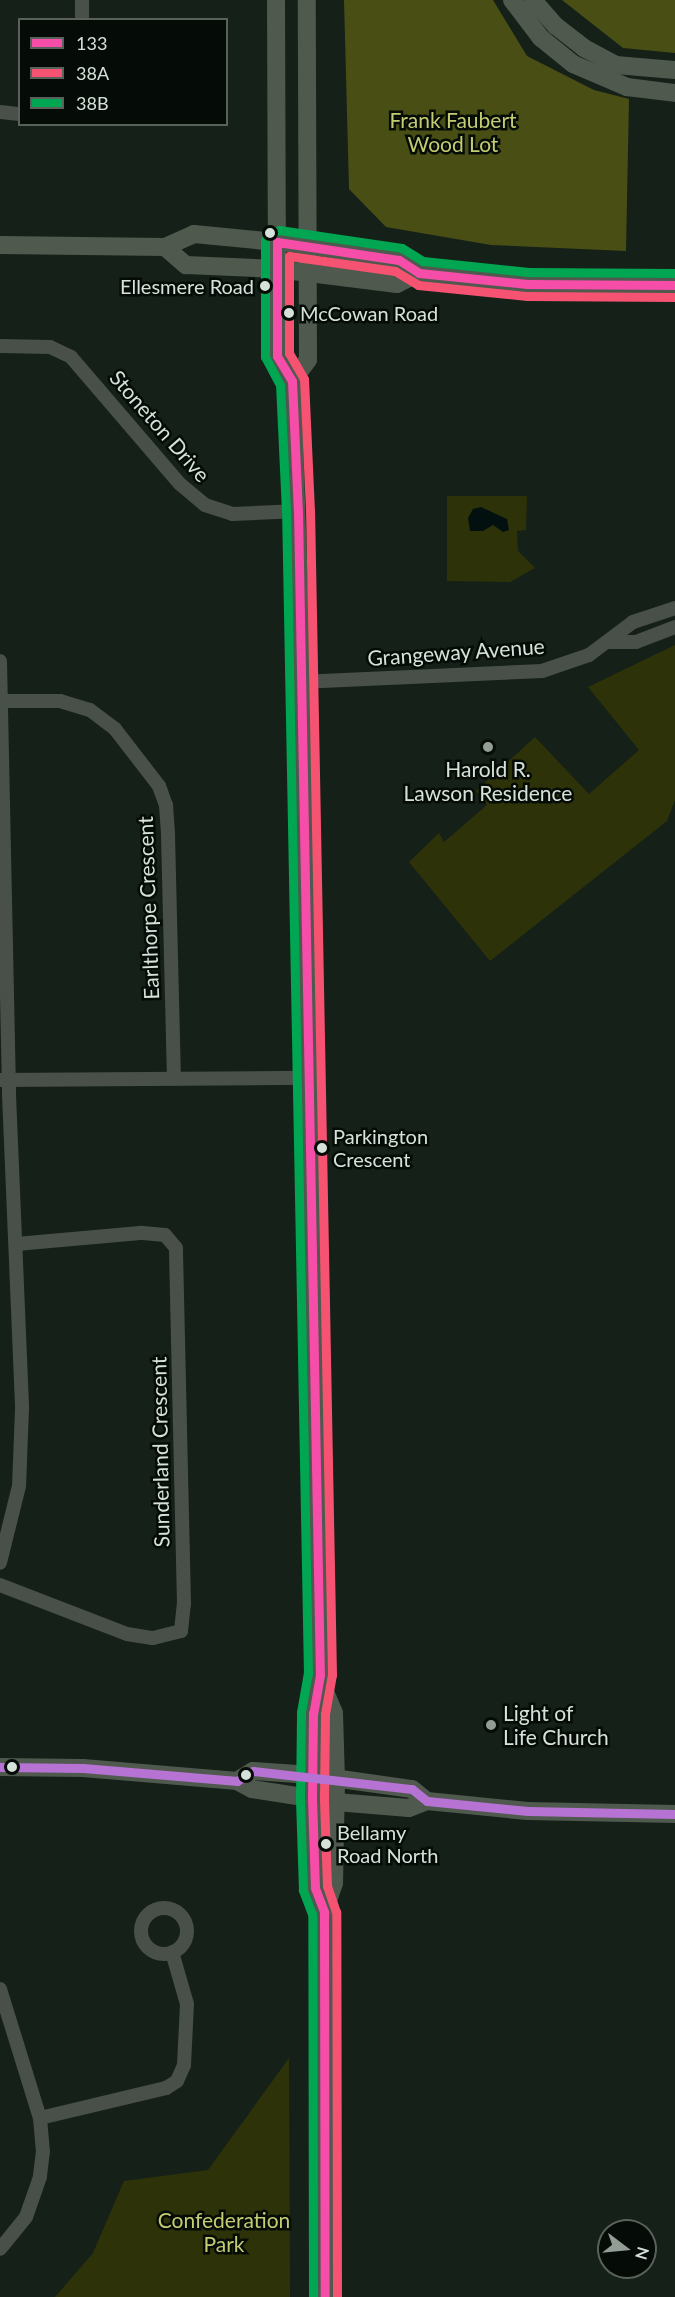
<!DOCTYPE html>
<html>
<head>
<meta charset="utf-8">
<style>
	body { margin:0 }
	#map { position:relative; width:675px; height:2297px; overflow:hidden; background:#152018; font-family:Lato,sans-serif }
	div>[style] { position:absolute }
	.green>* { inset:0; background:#2e3209 }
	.forest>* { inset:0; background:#494e15 }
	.water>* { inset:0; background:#02110f }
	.street>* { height:14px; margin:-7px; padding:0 7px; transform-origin:7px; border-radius:7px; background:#49504a }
	.street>.ring { margin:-7px; padding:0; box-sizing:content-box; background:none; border:14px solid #49504a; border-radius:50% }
	.secondary>* { height:18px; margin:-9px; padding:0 9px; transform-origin:9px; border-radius:9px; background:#4f594e }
	.bus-1>* { height:9px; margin:-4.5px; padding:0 4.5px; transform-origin:4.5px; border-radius:4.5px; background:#f54da8 }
	.bus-2>* { height:9px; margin:-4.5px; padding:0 4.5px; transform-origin:4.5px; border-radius:4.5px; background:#f65372 }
	.bus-3>* { height:9px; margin:-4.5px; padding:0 4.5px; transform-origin:4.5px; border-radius:4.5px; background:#00a651 }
	.bus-4>* { height:9px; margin:-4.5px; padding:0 4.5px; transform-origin:4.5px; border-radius:4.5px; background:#b673d3 }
	.dots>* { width:16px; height:16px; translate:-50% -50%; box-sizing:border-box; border:3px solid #050b06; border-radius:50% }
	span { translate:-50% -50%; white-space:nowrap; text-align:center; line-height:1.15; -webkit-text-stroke:5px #050b06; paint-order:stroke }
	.bus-label { font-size:20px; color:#d6e2d9 }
	.right { translate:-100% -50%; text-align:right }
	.left { translate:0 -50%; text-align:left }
	.park-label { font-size:21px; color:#c4cb71 }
	.street-label { font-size:21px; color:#d6e2d9 }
	.poi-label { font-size:21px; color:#d6e2d9 }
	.legend { position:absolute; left:18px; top:18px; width:210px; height:108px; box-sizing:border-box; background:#050b06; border:2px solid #59615a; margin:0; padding:8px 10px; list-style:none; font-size:18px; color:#d6e2d9 }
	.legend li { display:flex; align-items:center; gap:12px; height:30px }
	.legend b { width:30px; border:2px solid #59615a }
	.north { position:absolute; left:597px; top:2219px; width:60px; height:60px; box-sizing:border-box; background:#050b06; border:2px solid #59615a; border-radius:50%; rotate:106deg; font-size:16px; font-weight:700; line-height:24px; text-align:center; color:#d6e2d9 }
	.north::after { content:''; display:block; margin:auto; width:21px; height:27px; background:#929e95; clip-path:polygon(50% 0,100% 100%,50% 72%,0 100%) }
</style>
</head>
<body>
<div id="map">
	<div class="green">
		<i style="clip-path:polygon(447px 496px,527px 496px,526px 530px,517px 531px,518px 551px,535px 568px,510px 582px,447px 581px)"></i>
		<i style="clip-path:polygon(675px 645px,675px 800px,667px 821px,490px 961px,409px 862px,439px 833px,444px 842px,487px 805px,476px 791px,535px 737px,589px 794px,639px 750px,588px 687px)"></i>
		<i style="clip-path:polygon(289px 2058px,290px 2297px,55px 2297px,93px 2253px,124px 2181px,208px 2170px)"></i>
	</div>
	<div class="forest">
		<i style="clip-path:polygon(344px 0,493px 0,527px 56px,594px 90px,629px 99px,626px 251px,491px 245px,386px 227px,349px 189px)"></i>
		<i style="clip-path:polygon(562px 0,675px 0,675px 53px,623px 48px)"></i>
	</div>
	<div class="water">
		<i style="clip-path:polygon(481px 507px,507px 519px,509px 530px,503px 532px,493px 525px,483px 531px,470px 531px,468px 518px,473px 509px)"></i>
	</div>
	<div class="street">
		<i style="left:82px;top:0;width:20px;rotate:90deg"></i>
		<i style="left:0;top:112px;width:20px;rotate:6deg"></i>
		<i style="left:0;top:346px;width:50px;rotate:1.1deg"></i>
		<i style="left:50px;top:347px;width:23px;rotate:25deg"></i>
		<i style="left:71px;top:357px;width:167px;rotate:49.4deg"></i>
		<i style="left:180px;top:484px;width:33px;rotate:40deg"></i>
		<i style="left:205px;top:505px;width:28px;rotate:18deg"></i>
		<i style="left:232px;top:514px;width:66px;rotate:-2.6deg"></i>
		<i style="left:608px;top:642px;width:28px"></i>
		<i style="left:636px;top:642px;width:42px;rotate:-21deg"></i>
		<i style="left:0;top:661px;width:434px;rotate:88.8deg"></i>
		<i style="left:9px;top:1095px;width:314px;rotate:87.6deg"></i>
		<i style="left:22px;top:1409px;width:77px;rotate:92.2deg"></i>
		<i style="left:19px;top:1486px;width:79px;rotate:103.9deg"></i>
		<i style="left:300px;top:682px;width:242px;rotate:-2.6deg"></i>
		<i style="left:542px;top:671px;width:50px;rotate:-18.8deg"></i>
		<i style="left:589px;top:655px;width:55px;rotate:-36.9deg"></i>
		<i style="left:633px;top:622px;width:44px;rotate:-18.4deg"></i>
		<i style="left:2px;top:701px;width:58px"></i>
		<i style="left:60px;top:701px;width:31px;rotate:17deg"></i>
		<i style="left:90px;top:710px;width:31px;rotate:37deg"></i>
		<i style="left:115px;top:729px;width:72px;rotate:52.3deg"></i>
		<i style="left:159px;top:786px;width:20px;rotate:70deg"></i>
		<i style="left:166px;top:805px;width:30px;rotate:86deg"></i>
		<i style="left:168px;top:835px;width:244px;rotate:88.6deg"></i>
		<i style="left:0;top:1080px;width:306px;rotate:-0.4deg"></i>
		<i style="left:0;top:1585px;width:136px;rotate:21.1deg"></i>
		<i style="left:127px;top:1634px;width:26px;rotate:9deg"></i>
		<i style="left:153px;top:1638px;width:29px;rotate:-14deg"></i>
		<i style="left:181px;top:1631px;width:27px;rotate:-84deg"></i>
		<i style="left:184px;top:1604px;width:356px;rotate:-91.3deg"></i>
		<i style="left:176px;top:1248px;width:17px;rotate:-130deg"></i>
		<i style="left:165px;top:1235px;width:25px;rotate:-175deg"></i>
		<i style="left:140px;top:1233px;width:124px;rotate:174.9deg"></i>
		<i class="ring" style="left:141px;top:1908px;width:32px;height:32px"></i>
		<i style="left:0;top:1989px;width:135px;rotate:72.8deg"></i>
		<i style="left:40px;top:2118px;width:33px;rotate:85deg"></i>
		<i style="left:43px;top:2151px;width:26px;rotate:97deg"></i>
		<i style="left:40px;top:2177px;width:42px;rotate:109.3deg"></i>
		<i style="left:26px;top:2217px;width:41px;rotate:129.1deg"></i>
		<i style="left:40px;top:2118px;width:130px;rotate:-13.4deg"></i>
		<i style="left:166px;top:2088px;width:13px;rotate:-32deg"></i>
		<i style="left:177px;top:2081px;width:17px;rotate:-66deg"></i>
		<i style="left:184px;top:2065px;width:61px;rotate:-87.2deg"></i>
		<i style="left:187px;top:2004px;width:54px;rotate:-106.1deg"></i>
	</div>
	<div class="secondary">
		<i style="left:276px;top:0;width:356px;rotate:89.8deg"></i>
		<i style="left:277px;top:356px;width:29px;rotate:59deg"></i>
		<i style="left:292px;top:381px;width:240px;rotate:88.1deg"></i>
		<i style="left:300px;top:621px;width:1054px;rotate:88.91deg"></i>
		<i style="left:320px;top:1675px;width:39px;rotate:100deg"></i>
		<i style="left:313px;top:1713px;width:85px;rotate:90.7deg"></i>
		<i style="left:312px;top:1798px;width:90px;rotate:88.1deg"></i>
		<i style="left:315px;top:1888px;width:26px;rotate:69deg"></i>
		<i style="left:512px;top:0;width:48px;rotate:52.7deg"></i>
		<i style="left:541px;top:38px;width:41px;rotate:39.1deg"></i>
		<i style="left:573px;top:64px;width:59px;rotate:23.1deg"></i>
		<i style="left:627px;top:87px;width:48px;rotate:7.1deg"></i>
		<i style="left:533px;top:0;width:35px;rotate:49deg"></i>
		<i style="left:556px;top:26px;width:36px;rotate:38deg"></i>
		<i style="left:584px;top:48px;width:36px;rotate:28deg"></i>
		<i style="left:616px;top:65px;width:59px;rotate:4.8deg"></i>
		<i style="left:0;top:245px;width:165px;rotate:0.7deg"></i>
		<i style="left:165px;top:247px;width:32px;rotate:-24deg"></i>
		<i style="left:194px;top:234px;width:114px;rotate:5.6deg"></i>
		<i style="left:307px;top:245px;width:93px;rotate:9.3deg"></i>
		<i style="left:399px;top:260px;width:24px;rotate:33deg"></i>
		<i style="left:419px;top:273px;width:109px;rotate:5.8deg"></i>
		<i style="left:527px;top:284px;width:148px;rotate:0.4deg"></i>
		<i style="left:165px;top:247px;width:28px;rotate:41deg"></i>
		<i style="left:186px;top:265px;width:91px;rotate:2.5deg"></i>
		<i style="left:277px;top:269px;width:121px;rotate:7.1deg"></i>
		<i style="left:397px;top:284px;width:25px;rotate:-27deg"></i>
		<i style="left:292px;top:381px;width:26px;rotate:-53deg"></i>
		<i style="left:308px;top:360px;width:360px;rotate:-90.2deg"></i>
		<i style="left:320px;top:1680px;width:36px;rotate:67deg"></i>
		<i style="left:334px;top:1713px;width:67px;rotate:88.3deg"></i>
		<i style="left:336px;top:1780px;width:103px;rotate:91.1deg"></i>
		<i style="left:334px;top:1883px;width:31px;rotate:109deg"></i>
		<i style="left:324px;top:1912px;width:385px;rotate:89.9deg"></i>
		<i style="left:0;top:1767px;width:83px;rotate:0.7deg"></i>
		<i style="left:83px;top:1768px;width:155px;rotate:4.8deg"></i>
		<i style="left:237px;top:1781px;width:17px;rotate:28deg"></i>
		<i style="left:252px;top:1789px;width:85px;rotate:8.8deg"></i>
		<i style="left:336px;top:1802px;width:73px;rotate:4.7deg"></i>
		<i style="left:409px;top:1808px;width:19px;rotate:-21deg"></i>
		<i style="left:427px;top:1801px;width:101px;rotate:5.7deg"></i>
		<i style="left:528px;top:1811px;width:147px;rotate:1.2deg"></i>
		<i style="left:237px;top:1781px;width:19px;rotate:-32deg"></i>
		<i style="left:253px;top:1771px;width:59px;rotate:3.9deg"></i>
		<i style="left:312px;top:1775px;width:101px;rotate:8deg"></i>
		<i style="left:412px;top:1789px;width:19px;rotate:39deg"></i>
	</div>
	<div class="bus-1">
		<i style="left:277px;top:242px;width:114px;rotate:90deg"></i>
		<i style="left:277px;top:356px;width:29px;rotate:59deg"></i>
		<i style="left:292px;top:381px;width:130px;rotate:87.4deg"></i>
		<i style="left:298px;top:511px;width:1164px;rotate:88.92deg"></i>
		<i style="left:320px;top:1675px;width:39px;rotate:100deg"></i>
		<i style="left:313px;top:1713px;width:85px;rotate:90.7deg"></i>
		<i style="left:312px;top:1798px;width:90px;rotate:88.1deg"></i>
		<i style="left:315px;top:1888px;width:26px;rotate:69deg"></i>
		<i style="left:324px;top:1912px;width:385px;rotate:89.9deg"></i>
		<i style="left:277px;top:242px;width:123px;rotate:8.4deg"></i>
		<i style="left:399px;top:260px;width:24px;rotate:33deg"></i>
		<i style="left:419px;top:273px;width:109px;rotate:5.8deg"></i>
		<i style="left:527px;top:284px;width:148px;rotate:0.4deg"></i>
	</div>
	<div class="bus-2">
		<i style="left:337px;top:2297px;width:385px;rotate:-90.1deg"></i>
		<i style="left:336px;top:1912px;width:28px;rotate:-109deg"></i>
		<i style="left:327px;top:1886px;width:88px;rotate:-92deg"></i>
		<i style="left:324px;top:1798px;width:84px;rotate:-89.3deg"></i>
		<i style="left:325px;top:1714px;width:40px;rotate:-80deg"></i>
		<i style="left:332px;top:1675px;width:1164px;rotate:-91.08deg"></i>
		<i style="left:310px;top:511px;width:132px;rotate:-92.6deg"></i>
		<i style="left:304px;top:379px;width:30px;rotate:-120deg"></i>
		<i style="left:289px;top:353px;width:97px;rotate:-90deg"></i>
		<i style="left:289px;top:256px;width:107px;rotate:8.1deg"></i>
		<i style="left:395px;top:271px;width:27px;rotate:31deg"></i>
		<i style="left:418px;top:285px;width:110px;rotate:5.8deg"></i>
		<i style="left:527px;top:296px;width:148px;rotate:0.4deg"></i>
	</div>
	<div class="bus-3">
		<i style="left:313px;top:2297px;width:383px;rotate:-90.1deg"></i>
		<i style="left:312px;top:1914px;width:26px;rotate:-111deg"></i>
		<i style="left:303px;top:1890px;width:92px;rotate:-91.9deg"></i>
		<i style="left:300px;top:1798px;width:86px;rotate:-89.3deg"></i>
		<i style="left:301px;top:1712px;width:39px;rotate:-80deg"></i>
		<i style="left:308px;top:1674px;width:1163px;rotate:-91.08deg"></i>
		<i style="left:286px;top:511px;width:126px;rotate:-92.7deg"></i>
		<i style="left:280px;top:385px;width:32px;rotate:-118deg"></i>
		<i style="left:265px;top:357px;width:117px;rotate:-90deg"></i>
		<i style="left:265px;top:240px;width:9px;rotate:-54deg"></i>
		<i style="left:270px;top:233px;width:9px;rotate:-18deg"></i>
		<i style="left:279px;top:230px;width:124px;rotate:8.3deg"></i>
		<i style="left:402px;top:248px;width:25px;rotate:32deg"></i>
		<i style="left:423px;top:261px;width:106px;rotate:6deg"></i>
		<i style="left:528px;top:272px;width:147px;rotate:0.4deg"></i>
	</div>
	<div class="bus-4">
		<i style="left:0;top:1767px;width:83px;rotate:0.7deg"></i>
		<i style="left:83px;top:1768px;width:155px;rotate:4.8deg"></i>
		<i style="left:237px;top:1781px;width:19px;rotate:-32deg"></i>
		<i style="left:253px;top:1771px;width:160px;rotate:6.5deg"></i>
		<i style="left:412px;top:1789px;width:19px;rotate:39deg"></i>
		<i style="left:427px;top:1801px;width:101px;rotate:5.7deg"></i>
		<i style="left:528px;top:1811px;width:147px;rotate:1.2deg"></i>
	</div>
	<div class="dots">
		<i style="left:270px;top:233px;background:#d6e2d9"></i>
		<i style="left:265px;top:286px;background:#d6e2d9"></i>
		<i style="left:289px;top:313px;background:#d6e2d9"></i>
		<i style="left:488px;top:747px;background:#929e95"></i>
		<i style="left:322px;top:1148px;background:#d6e2d9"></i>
		<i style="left:491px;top:1725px;background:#929e95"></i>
		<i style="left:12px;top:1767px;background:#d6e2d9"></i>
		<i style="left:246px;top:1775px;background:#d6e2d9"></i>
		<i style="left:326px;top:1844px;background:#d6e2d9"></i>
	</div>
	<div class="bus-label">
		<span class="right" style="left:254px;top:286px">Ellesmere Road</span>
		<span class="left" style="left:300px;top:313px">McCowan Road</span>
		<span class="left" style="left:333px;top:1148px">Parkington<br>Crescent</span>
		<span class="left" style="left:337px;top:1844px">Bellamy<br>Road North</span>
	</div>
	<div class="park-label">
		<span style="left:453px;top:132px">Frank Faubert<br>Wood Lot</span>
		<span style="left:224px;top:2232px">Confederation<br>Park</span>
	</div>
	<div class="street-label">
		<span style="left:160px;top:426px;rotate:49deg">Stoneton Drive</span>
		<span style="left:456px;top:652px;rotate:-4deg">Grangeway Avenue</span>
		<span style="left:148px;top:908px;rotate:-92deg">Earlthorpe Crescent</span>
		<span style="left:160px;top:1452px;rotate:-91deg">Sunderland Crescent</span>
	</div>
	<div class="poi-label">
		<span style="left:488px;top:781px">Harold R.<br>Lawson Residence</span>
		<span class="left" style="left:503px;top:1725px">Light of<br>Life Church</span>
	</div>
	<ul class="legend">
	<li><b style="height:8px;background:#f54da8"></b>133</li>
	<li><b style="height:8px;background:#f65372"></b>38A</li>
	<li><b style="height:8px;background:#00a651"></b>38B</li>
	</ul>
	<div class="north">N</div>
</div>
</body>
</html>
